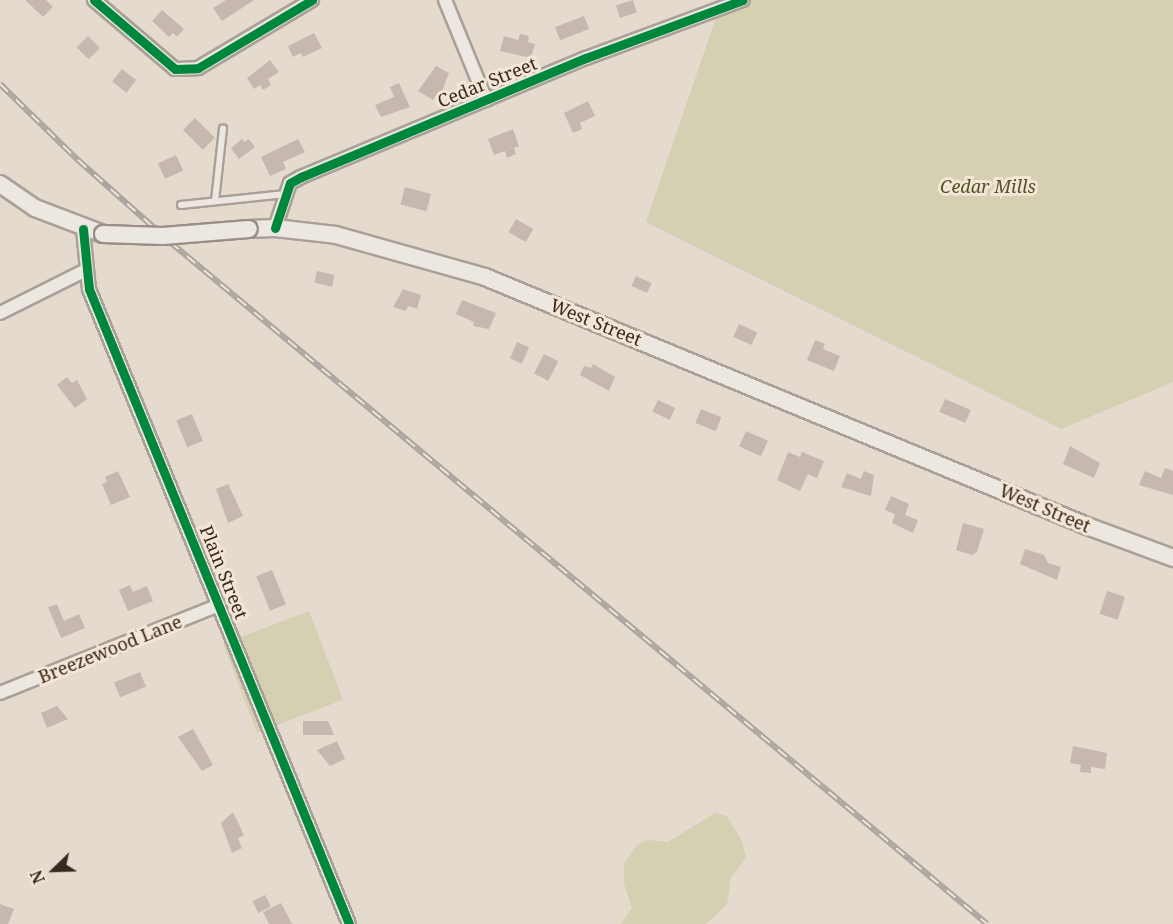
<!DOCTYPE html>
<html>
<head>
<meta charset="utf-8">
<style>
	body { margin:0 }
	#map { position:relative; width:1173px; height:924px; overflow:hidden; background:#e4dace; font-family:"Noto Serif",serif }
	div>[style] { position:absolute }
	.green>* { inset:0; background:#d5d0b2; transform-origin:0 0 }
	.building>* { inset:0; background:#c7b8af; transform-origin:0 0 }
	.roads { filter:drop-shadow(2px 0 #a9a097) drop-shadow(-2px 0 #a9a097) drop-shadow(0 2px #a9a097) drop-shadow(0 -2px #a9a097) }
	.service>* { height:6px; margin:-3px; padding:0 3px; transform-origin:3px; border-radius:3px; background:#ece7e0 }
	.minor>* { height:12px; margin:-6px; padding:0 6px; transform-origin:6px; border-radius:6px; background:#ece7e0 }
	.secondary>* { height:16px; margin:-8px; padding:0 8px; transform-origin:8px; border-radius:8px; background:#ece7e0 }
	.rail>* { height:6px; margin-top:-3px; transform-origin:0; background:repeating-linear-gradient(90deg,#f4e6d5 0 11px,#aba5a0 0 22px); box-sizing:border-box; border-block:2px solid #aba5a0 }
	.bridges { filter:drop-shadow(2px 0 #998f87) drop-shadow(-2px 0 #998f87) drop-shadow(0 2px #998f87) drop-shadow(0 -2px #998f87) }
	.secondary-bridge>* { height:16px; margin:-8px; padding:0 8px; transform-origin:8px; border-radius:8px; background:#ece7e0 }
	.cycleway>* { height:9px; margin:-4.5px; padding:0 4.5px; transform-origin:4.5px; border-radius:4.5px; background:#00873e }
	span { translate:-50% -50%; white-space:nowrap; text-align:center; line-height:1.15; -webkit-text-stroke:6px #f4e6d5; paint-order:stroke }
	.street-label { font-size:18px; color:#372820 }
	.park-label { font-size:18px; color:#4e5328; font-style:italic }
	.north { position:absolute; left:24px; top:840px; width:60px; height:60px; -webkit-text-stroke:4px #f4e6d5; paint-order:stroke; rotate:247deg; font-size:16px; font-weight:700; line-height:24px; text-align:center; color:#372820 }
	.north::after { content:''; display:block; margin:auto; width:21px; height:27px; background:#372820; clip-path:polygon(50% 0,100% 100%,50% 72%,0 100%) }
</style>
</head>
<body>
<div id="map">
	<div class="green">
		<i style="clip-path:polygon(722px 0,1173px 0,1173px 382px,1061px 429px,646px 222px)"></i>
		<i style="left:309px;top:611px;width:95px;height:92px;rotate:69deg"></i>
		<i style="clip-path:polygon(715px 813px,727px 816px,742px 841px,746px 857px,731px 878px,727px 904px,706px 924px,621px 924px,632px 908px,624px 884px,624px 863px,637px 845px,648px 840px,668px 842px)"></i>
	</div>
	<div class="building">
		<i style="clip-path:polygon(25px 0,46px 0,53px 7px,43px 17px)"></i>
		<i style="clip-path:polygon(226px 0,254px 0,222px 21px,213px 8px)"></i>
		<i style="left:633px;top:0;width:13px;height:18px;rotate:72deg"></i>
		<i style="clip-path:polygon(162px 10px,184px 29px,177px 37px,173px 33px,169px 37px,152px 21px)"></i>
		<i style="left:584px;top:16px;width:14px;height:31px;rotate:69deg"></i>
		<i style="clip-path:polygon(314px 33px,322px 48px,303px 57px,301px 53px,293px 57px,288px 46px)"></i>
		<i style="clip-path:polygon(520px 34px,529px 36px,528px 42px,535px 44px,531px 58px,500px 51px,504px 36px,518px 40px)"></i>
		<i style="left:88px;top:36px;width:17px;height:16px;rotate:45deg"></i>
		<i style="clip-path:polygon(270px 60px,279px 72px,268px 79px,271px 85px,263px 90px,260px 85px,254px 89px,247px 78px)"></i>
		<i style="clip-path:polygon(436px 66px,449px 73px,441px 94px,438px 92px,433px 100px,418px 91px)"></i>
		<i style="left:122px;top:69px;width:18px;height:16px;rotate:38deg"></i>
		<i style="clip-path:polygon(399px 83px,410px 107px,381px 117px,375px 105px,394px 97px,390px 87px)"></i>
		<i style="clip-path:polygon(588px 101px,595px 116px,580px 123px,582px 129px,573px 133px,564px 113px)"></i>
		<i style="left:195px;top:118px;width:28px;height:17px;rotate:45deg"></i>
		<i style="clip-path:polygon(513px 129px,519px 146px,514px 148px,516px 154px,507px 158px,505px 151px,494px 155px,488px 139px)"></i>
		<i style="clip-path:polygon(242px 139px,244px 142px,249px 139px,255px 147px,239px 159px,231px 148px)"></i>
		<i style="clip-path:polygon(298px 139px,305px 152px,283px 162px,286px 169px,270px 176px,261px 157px)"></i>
		<i style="left:176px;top:155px;width:17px;height:20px;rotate:65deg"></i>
		<i style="left:405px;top:187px;width:27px;height:18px;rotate:15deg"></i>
		<i style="left:516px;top:219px;width:20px;height:15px;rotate:30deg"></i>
		<i style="left:317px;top:271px;width:18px;height:12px;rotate:13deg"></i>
		<i style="left:636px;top:276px;width:17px;height:11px;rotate:24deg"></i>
		<i style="clip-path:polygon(403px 289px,421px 295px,417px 309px,408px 306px,406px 311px,393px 307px)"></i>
		<i style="clip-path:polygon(462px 300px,496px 313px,489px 329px,473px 326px,474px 322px,456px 314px)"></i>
		<i style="left:739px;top:324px;width:20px;height:14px;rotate:24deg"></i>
		<i style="clip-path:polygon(815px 340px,825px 344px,823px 349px,840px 356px,834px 371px,807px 360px)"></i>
		<i style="left:517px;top:342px;width:13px;height:18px;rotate:23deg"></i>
		<i style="left:544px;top:354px;width:16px;height:22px;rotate:27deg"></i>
		<i style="clip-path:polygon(593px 364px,615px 377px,609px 391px,580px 375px,584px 366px,591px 368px)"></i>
		<i style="clip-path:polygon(67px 377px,72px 383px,77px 380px,87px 399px,75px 408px,57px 385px)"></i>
		<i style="left:945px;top:399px;width:28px;height:14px;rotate:23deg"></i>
		<i style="left:658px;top:400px;width:19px;height:13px;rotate:25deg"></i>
		<i style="left:701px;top:409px;width:22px;height:15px;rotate:22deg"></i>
		<i style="left:192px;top:414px;width:29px;height:17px;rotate:68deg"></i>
		<i style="left:746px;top:431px;width:24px;height:17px;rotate:24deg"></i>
		<i style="clip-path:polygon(1070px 446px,1100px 463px,1094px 478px,1063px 464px)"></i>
		<i style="clip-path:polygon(788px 452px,800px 457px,802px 452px,824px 461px,817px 478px,808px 474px,800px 491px,777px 480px)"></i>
		<i style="clip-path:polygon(1165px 468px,1173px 471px,1173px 495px,1139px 485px,1145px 471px,1161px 478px)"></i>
		<i style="clip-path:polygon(118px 471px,130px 497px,111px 505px,102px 484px,107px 482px,105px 477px)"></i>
		<i style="clip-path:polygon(864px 471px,874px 475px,871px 496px,841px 487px,847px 473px,861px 479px)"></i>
		<i style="clip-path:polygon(228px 484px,243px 516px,228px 523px,216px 489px)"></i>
		<i style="clip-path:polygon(891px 496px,909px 504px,905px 515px,918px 520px,913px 533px,892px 523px,895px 514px,885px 510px)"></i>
		<i style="clip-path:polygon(963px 523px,984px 529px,977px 552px,972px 555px,956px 550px)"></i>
		<i style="clip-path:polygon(1025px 549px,1044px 555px,1048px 563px,1061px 567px,1057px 580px,1020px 564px)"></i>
		<i style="left:272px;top:570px;width:37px;height:17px;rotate:68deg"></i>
		<i style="clip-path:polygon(130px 585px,133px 592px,147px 586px,153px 601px,128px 611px,119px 590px)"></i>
		<i style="left:1107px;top:591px;width:19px;height:24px;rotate:18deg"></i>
		<i style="clip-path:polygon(57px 604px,64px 621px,79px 614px,85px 628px,61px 638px,48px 607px)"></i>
		<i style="left:140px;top:672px;width:16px;height:28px;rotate:68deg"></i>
		<i style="clip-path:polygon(57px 706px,68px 719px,47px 728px,41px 713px)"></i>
		<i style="clip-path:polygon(303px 721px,328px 721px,334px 735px,303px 735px)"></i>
		<i style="clip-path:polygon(193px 729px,213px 765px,202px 771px,178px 737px)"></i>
		<i style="clip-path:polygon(337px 741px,345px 759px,330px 766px,317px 750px)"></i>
		<i style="clip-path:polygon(1073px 746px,1107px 753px,1105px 769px,1091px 767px,1091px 773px,1080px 772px,1081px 765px,1070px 763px)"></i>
		<i style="clip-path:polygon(233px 812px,244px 835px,238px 838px,242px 848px,232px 853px,221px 823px)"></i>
		<i style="left:265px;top:895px;width:13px;height:14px;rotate:63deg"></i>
		<i style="clip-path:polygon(281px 903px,292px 924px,269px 924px,263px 912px)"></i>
		<i style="clip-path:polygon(0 904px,14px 909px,8px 924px,0 924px)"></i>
	</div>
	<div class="roads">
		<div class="service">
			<i style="left:215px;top:201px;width:73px;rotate:-83.7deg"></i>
			<i style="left:181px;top:205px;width:105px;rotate:-6deg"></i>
		</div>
		<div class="minor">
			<i style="left:94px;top:0;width:106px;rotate:40.4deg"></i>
			<i style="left:175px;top:69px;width:23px;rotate:-2deg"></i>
			<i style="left:198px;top:68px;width:133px;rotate:-30.8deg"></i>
			<i style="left:445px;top:0;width:108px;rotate:67.7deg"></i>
			<i style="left:275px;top:228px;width:47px;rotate:-71.6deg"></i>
			<i style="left:290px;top:183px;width:13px;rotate:-29deg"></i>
			<i style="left:301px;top:177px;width:309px;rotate:-22.7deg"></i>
			<i style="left:586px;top:58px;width:167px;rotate:-20.3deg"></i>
			<i style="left:83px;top:229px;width:60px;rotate:84.3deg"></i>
			<i style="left:89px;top:289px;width:686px;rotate:67.73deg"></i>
			<i style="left:0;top:313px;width:96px;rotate:-26.6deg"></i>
			<i style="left:0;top:693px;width:236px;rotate:-21.9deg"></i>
		</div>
		<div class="secondary">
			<i style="left:0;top:184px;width:42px;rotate:34.4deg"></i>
			<i style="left:35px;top:208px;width:73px;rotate:20.9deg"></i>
			<i style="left:249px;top:229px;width:26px;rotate:-2deg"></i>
			<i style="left:275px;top:228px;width:61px;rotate:6.5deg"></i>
			<i style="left:336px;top:235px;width:155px;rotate:15.7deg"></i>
			<i style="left:485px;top:277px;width:651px;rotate:22.47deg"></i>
			<i style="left:1087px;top:526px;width:92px;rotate:20.4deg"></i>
		</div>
	</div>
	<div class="rail">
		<i style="left:0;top:84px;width:109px;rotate:44.3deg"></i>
		<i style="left:78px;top:160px;width:123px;rotate:41.7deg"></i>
		<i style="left:170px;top:242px;width:1064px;rotate:39.85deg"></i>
	</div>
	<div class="bridges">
		<div class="secondary-bridge">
			<i style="left:103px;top:234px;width:60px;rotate:1.9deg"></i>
			<i style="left:163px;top:236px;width:86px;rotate:-4.7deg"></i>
		</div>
	</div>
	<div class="cycleway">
		<i style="left:94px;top:0;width:106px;rotate:40.4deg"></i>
		<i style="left:175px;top:69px;width:23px;rotate:-2deg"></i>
		<i style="left:198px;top:68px;width:133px;rotate:-30.8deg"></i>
		<i style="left:275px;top:228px;width:47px;rotate:-71.6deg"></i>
		<i style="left:290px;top:183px;width:13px;rotate:-29deg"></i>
		<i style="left:301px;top:177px;width:309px;rotate:-22.7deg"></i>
		<i style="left:586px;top:58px;width:167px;rotate:-20.3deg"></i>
		<i style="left:83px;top:229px;width:60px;rotate:84.3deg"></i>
		<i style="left:89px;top:289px;width:686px;rotate:67.73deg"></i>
	</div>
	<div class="street-label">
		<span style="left:487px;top:82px;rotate:-22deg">Cedar Street</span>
		<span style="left:596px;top:322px;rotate:22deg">West Street</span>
		<span style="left:1045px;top:508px;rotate:23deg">West Street</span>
		<span style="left:224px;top:572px;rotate:68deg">Plain Street</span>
		<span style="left:110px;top:649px;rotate:-22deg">Breezewood Lane</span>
	</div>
	<div class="park-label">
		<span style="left:988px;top:186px">Cedar Mills</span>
	</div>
	<div class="north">N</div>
</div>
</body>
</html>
